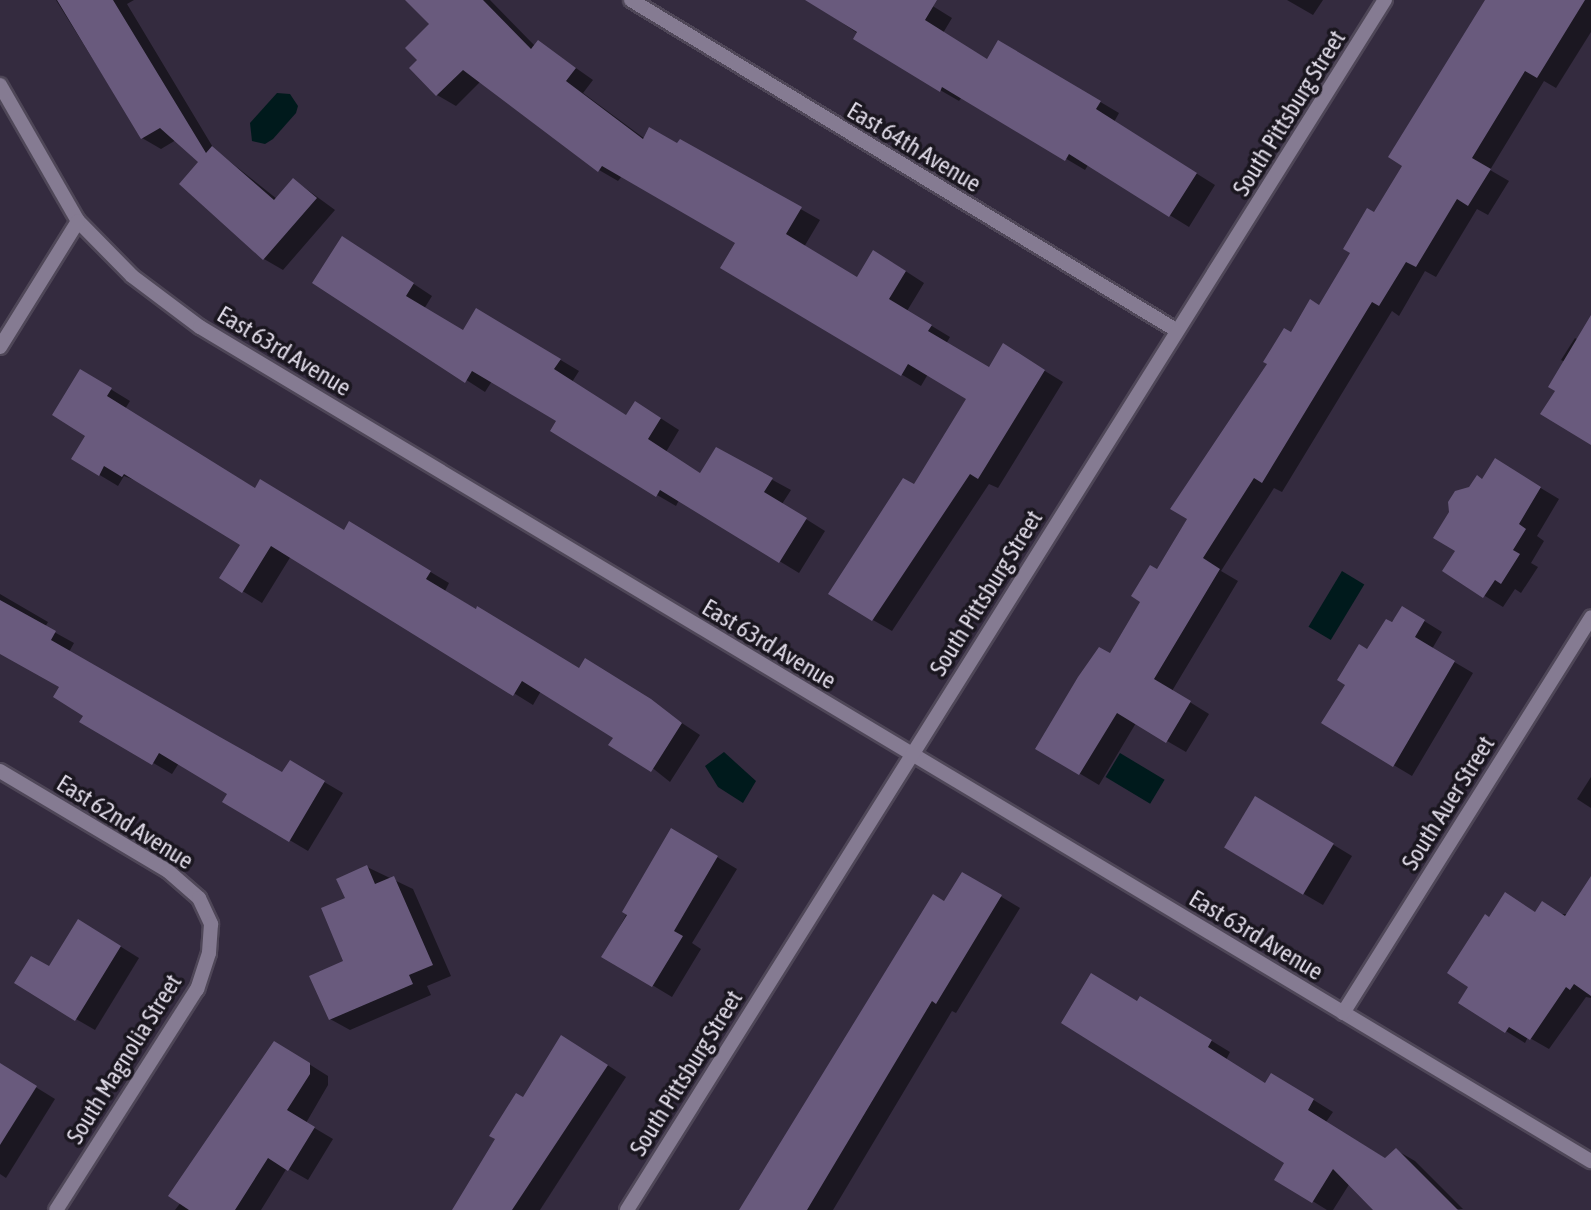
<!DOCTYPE html>
<html>
<head>
<meta charset="utf-8">
<style>
	body { margin:0 }
	#map { position:relative; width:1591px; height:1210px; overflow:hidden; background:#342b3f; font-family:"Asap Condensed",sans-serif }
	div>[style] { position:absolute }
	.water>* { inset:0; background:#001a1c; transform-origin:0 0 }
	.shadow>* { inset:0; background:#0007 }
	.building>* { inset:0; background:#695a7d; transform-origin:0 0 }
	.roads { filter:drop-shadow(2px 0 #4f4758) drop-shadow(-2px 0 #4f4758) drop-shadow(0 2px #4f4758) drop-shadow(0 -2px #4f4758) }
	.street>* { height:14px; margin:-7px; padding:0 7px; transform-origin:7px; border-radius:7px; background:#857b92 }
	span { translate:-50% -50%; white-space:nowrap; text-align:center; line-height:1.15; -webkit-text-stroke:7px #1a161f; paint-order:stroke }
	.street-label { font-size:24px; color:#dfdae7 }
</style>
</head>
<body>
<div id="map">
	<div class="water">
		<i style="clip-path:polygon(277px 93px,290px 94px,298px 106px,296px 113px,273px 139px,265px 144px,252px 141px,250px 123px)"></i>
		<i style="left:1342px;top:571px;width:26px;height:65px;rotate:31deg"></i>
		<i style="clip-path:polygon(724px 752px,756px 781px,743px 803px,718px 787px,705px 766px)"></i>
		<i style="left:1120px;top:753px;width:52px;height:28px;rotate:31deg"></i>
	</div>
	<div class="shadow">
		<i style="clip-path:polygon(56px 0,134px 0,127px 4px,214px 149px,277px 199px,294px 180px,335px 210px,283px 270px,264px 259px,201px 162px,176px 140px,161px 149px,142px 138px)"></i>
		<i style="clip-path:polygon(408px 0,490px 0,535px 46px,539px 42px,593px 80px,583px 93px,645px 139px,677px 146px,680px 141px,820px 220px,804px 247px,858px 279px,893px 263px,924px 283px,907px 311px,950px 337px,946px 344px,989px 370px,1022px 357px,1063px 382px,998px 488px,989px 484px,892px 631px,873px 620px,914px 486px,969px 399px,928px 374px,921px 386px,722px 268px,738px 242px,622px 176px,618px 181px,599px 170px,481px 81px,456px 106px,437px 95px,420px 60px,431px 24px)"></i>
		<i style="clip-path:polygon(809px 0,923px 0,952px 18px,943px 33px,988px 61px,999px 42px,1119px 113px,1114px 122px,1215px 185px,1189px 227px,1088px 165px,1085px 170px,962px 97px,959px 101px,940px 90px)"></i>
		<i style="clip-path:polygon(1287px 0,1323px 0,1313px 15px)"></i>
		<i style="clip-path:polygon(1487px 0,1591px 0,1591px 32px,1556px 88px,1544px 81px,1490px 170px,1509px 181px,1488px 215px,1477px 209px,1436px 277px,1425px 271px,1399px 316px,1392px 311px,1282px 492px,1274px 488px,1221px 571px,1238px 581px,1172px 691px,1209px 714px,1186px 752px,1136px 723px,1099px 785px,1037px 748px,1111px 655px,1291px 334px,1320px 307px,1405px 165px)"></i>
		<i style="clip-path:polygon(361px 249px,432px 296px,424px 309px,463px 332px,477px 310px,579px 371px,572px 382px,627px 416px,654px 414px,679px 430px,666px 452px,701px 474px,716px 449px,791px 490px,782px 504px,825px 531px,799px 573px,679px 500px,676px 506px,657px 495px,559px 421px,492px 381px,485px 392px,314px 282px)"></i>
		<i style="clip-path:polygon(1591px 330px,1591px 443px,1557px 390px,1565px 362px,1561px 360px,1575px 338px,1580px 341px)"></i>
		<i style="clip-path:polygon(81px 371px,130px 401px,125px 409px,256px 489px,345px 532px,350px 524px,449px 583px,445px 591px,580px 670px,605px 672px,700px 735px,670px 782px,615px 738px,541px 691px,533px 705px,291px 556px,262px 603px,221px 578px,242px 544px,144px 484px,124px 476px,118px 486px,73px 459px,87px 435px)"></i>
		<i style="clip-path:polygon(1514px 472px,1559px 499px,1537px 536px,1544px 541px,1531px 563px,1538px 567px,1521px 593px,1515px 589px,1503px 607px,1444px 571px,1457px 551px,1470px 489px)"></i>
		<i style="clip-path:polygon(0 594px,48px 622px,45px 627px,74px 643px,69px 652px,282px 774px,290px 762px,343px 793px,308px 851px,225px 802px,230px 793px,179px 763px,172px 774px,82px 721px,85px 715px,61px 686px,0 652px)"></i>
		<i style="clip-path:polygon(1403px 608px,1442px 632px,1432px 649px,1473px 673px,1412px 776px,1323px 723px,1368px 651px)"></i>
		<i style="clip-path:polygon(1591px 777px,1591px 808px,1577px 799px)"></i>
		<i style="clip-path:polygon(1256px 798px,1352px 856px,1323px 905px,1304px 894px)"></i>
		<i style="clip-path:polygon(672px 830px,737px 869px,692px 943px,701px 949px,672px 997px,604px 956px)"></i>
		<i style="clip-path:polygon(367px 867px,413px 889px,451px 976px,427px 986px,431px 995px,350px 1030px,330px 1019px,346px 961px,347px 899px)"></i>
		<i style="clip-path:polygon(963px 874px,1020px 908px,956px 1013px,952px 1011px,833px 1210px,742px 1210px)"></i>
		<i style="clip-path:polygon(1536px 913px,1591px 915px,1591px 998px,1586px 997px,1549px 1049px,1528px 1037px,1525px 1043px,1461px 1003px,1471px 986px,1489px 919px)"></i>
		<i style="clip-path:polygon(97px 932px,139px 958px,95px 1030px,76px 1019px,50px 968px)"></i>
		<i style="clip-path:polygon(1137px 1003px,1159px 1009px,1230px 1052px,1226px 1060px,1266px 1085px,1291px 1086px,1333px 1112px,1326px 1122px,1386px 1159px,1396px 1150px,1415px 1161px,1463px 1209px,1378px 1210px,1350px 1183px,1333px 1210px,1327px 1210px,1277px 1179px,1287px 1162px)"></i>
		<i style="clip-path:polygon(581px 1048px,626px 1077px,540px 1210px,454px 1210px,523px 1099px)"></i>
		<i style="clip-path:polygon(293px 1054px,328px 1076px,328px 1085px,306px 1123px,333px 1139px,308px 1180px,287px 1168px,261px 1210px,175px 1210px)"></i>
		<i style="clip-path:polygon(0 1065px,55px 1099px,6px 1178px,0 1174px)"></i>
	</div>
	<div class="building">
		<i style="clip-path:polygon(57px 0,113px 0,206px 153px,212px 146px,274px 200px,293px 178px,317px 198px,263px 260px,179px 184px,198px 162px,160px 128px,141px 139px)"></i>
		<i style="clip-path:polygon(405px 0,483px 0,531px 49px,538px 40px,576px 68px,566px 81px,643px 139px,649px 127px,677px 143px,680px 139px,802px 207px,786px 234px,857px 277px,873px 250px,906px 271px,889px 299px,932px 325px,928px 331px,989px 367px,1003px 343px,1045px 370px,978px 479px,970px 474px,872px 621px,828px 594px,903px 478px,914px 484px,966px 399px,908px 364px,901px 376px,720px 268px,735px 243px,602px 166px,598px 172px,463px 70px,436px 96px,409px 68px,417px 60px,405px 48px,429px 24px)"></i>
		<i style="clip-path:polygon(805px 0,937px 0,925px 20px,987px 59px,998px 40px,1101px 101px,1096px 109px,1197px 173px,1169px 217px,1069px 154px,1065px 161px,942px 87px,940px 92px,853px 39px,857px 32px)"></i>
		<i style="clip-path:polygon(1485px 0,1585px 0,1537px 78px,1525px 71px,1472px 158px,1491px 169px,1468px 206px,1457px 199px,1416px 267px,1406px 262px,1379px 306px,1372px 302px,1262px 483px,1254px 478px,1203px 558px,1220px 569px,1154px 679px,1191px 701px,1166px 743px,1117px 713px,1079px 775px,1035px 749px,1078px 677px,1099px 647px,1110px 653px,1140px 602px,1131px 596px,1150px 565px,1157px 569px,1187px 519px,1170px 509px,1267px 364px,1263px 362px,1284px 328px,1291px 332px,1310px 299px,1319px 305px,1350px 253px,1343px 249px,1367px 208px,1374px 212px,1402px 166px,1388px 157px)"></i>
		<i style="clip-path:polygon(342px 236px,414px 283px,406px 296px,463px 330px,476px 308px,561px 359px,554px 369px,626px 415px,635px 401px,661px 418px,648px 439px,700px 473px,716px 447px,773px 478px,764px 492px,807px 518px,779px 563px,660px 490px,656px 497px,550px 431px,556px 421px,472px 371px,465px 383px,312px 283px)"></i>
		<i style="clip-path:polygon(1591px 315px,1591px 445px,1540px 414px,1555px 391px,1548px 387px)"></i>
		<i style="clip-path:polygon(80px 369px,112px 388px,107px 396px,255px 488px,260px 479px,344px 530px,349px 521px,431px 571px,426px 579px,476px 609px,477px 606px,579px 668px,585px 658px,651px 699px,682px 723px,651px 772px,608px 745px,613px 738px,522px 681px,513px 696px,271px 546px,242px 593px,219px 578px,240px 545px,124px 474px,122px 477px,104px 466px,99px 476px,71px 459px,85px 436px,52px 415px)"></i>
		<i style="clip-path:polygon(1495px 458px,1541px 487px,1519px 524px,1526px 529px,1513px 550px,1520px 554px,1501px 584px,1495px 580px,1483px 598px,1442px 571px,1455px 551px,1433px 538px,1449px 512px,1448px 502px,1455px 491px,1469px 487px,1477px 475px,1482px 479px)"></i>
		<i style="clip-path:polygon(0 600px,56px 631px,51px 640px,220px 737px,282px 772px,290px 760px,325px 781px,289px 842px,222px 802px,227px 794px,159px 753px,152px 765px,79px 722px,83px 716px,53px 697px,59px 687px,0 654px)"></i>
		<i style="clip-path:polygon(1402px 606px,1425px 620px,1415px 637px,1455px 661px,1393px 767px,1321px 723px,1345px 685px,1337px 680px,1359px 644px,1367px 649px,1386px 619px,1392px 622px)"></i>
		<i style="left:1255px;top:796px;width:92px;height:60px;rotate:31deg"></i>
		<i style="clip-path:polygon(671px 828px,718px 856px,674px 931px,683px 936px,652px 987px,601px 957px,627px 915px,622px 912px)"></i>
		<i style="clip-path:polygon(367px 865px,375px 884px,394px 876px,433px 965px,409px 975px,413px 984px,329px 1020px,309px 976px,343px 961px,321px 908px,345px 898px,336px 879px)"></i>
		<i style="clip-path:polygon(962px 872px,1002px 895px,936px 1004px,932px 1001px,807px 1210px,739px 1210px,933px 894px,944px 901px)"></i>
		<i style="clip-path:polygon(1591px 876px,1591px 996px,1574px 984px,1570px 990px,1566px 987px,1530px 1040px,1509px 1027px,1505px 1033px,1458px 1003px,1468px 987px,1447px 973px,1485px 914px,1489px 917px,1505px 892px,1535px 912px,1542px 901px,1565px 916px)"></i>
		<i style="clip-path:polygon(78px 919px,121px 946px,75px 1021px,14px 983px,31px 956px,49px 966px)"></i>
		<i style="clip-path:polygon(1091px 973px,1137px 1001px,1140px 996px,1212px 1040px,1208px 1047px,1265px 1083px,1271px 1073px,1314px 1099px,1308px 1110px,1385px 1158px,1396px 1148px,1458px 1210px,1373px 1210px,1333px 1169px,1312px 1203px,1274px 1180px,1284px 1163px,1061px 1023px)"></i>
		<i style="clip-path:polygon(561px 1035px,608px 1065px,512px 1210px,452px 1210px,495px 1139px,489px 1136px,516px 1093px,523px 1097px)"></i>
		<i style="clip-path:polygon(274px 1041px,310px 1063px,310px 1074px,287px 1110px,315px 1127px,288px 1171px,268px 1158px,235px 1210px,189px 1210px,168px 1196px)"></i>
		<i style="clip-path:polygon(0 1063px,37px 1086px,0 1145px)"></i>
	</div>
	<div class="roads">
		<div class="street">
			<i style="left:631px;top:0;width:637px;rotate:31.2deg"></i>
			<i style="left:0;top:85px;width:157px;rotate:60.2deg"></i>
			<i style="left:78px;top:221px;width:77px;rotate:45.5deg"></i>
			<i style="left:132px;top:276px;width:85px;rotate:36.9deg"></i>
			<i style="left:200px;top:327px;width:1622px;rotate:30.95deg"></i>
			<i style="left:0;top:347px;width:148px;rotate:-58.2deg"></i>
			<i style="left:0;top:771px;width:196px;rotate:30.8deg"></i>
			<i style="left:168px;top:871px;width:41px;rotate:41.1deg"></i>
			<i style="left:199px;top:898px;width:29px;rotate:65deg"></i>
			<i style="left:211px;top:924px;width:29px;rotate:94deg"></i>
			<i style="left:209px;top:953px;width:38px;rotate:108deg"></i>
			<i style="left:197px;top:989px;width:262px;rotate:122.5deg"></i>
			<i style="left:1343px;top:1013px;width:467px;rotate:-57.9deg"></i>
			<i style="left:627px;top:1210px;width:1428px;rotate:-57.94deg"></i>
		</div>
	</div>
	<div class="street-label">
		<span style="left:1289px;top:113px;rotate:-58deg">South Pittsburg Street</span>
		<span style="left:914px;top:147px;rotate:31deg">East 64th Avenue</span>
		<span style="left:284px;top:351px;rotate:31deg">East 63rd Avenue</span>
		<span style="left:986px;top:593px;rotate:-58deg">South Pittsburg Street</span>
		<span style="left:769px;top:644px;rotate:31deg">East 63rd Avenue</span>
		<span style="left:1448px;top:803px;rotate:-58deg">South Auer Street</span>
		<span style="left:125px;top:822px;rotate:32deg">East 62nd Avenue</span>
		<span style="left:1256px;top:935px;rotate:31deg">East 63rd Avenue</span>
		<span style="left:124px;top:1059px;rotate:-58deg">South Magnolia Street</span>
		<span style="left:686px;top:1073px;rotate:-58deg">South Pittsburg Street</span>
	</div>
</div>
</body>
</html>
